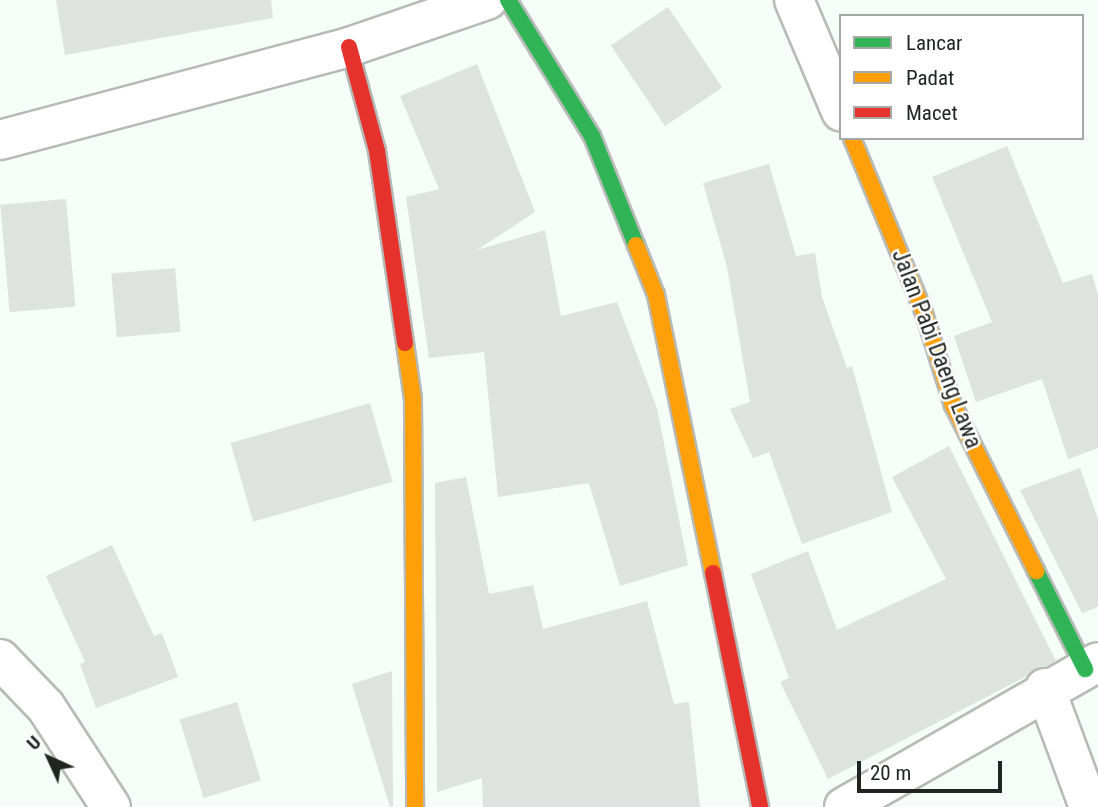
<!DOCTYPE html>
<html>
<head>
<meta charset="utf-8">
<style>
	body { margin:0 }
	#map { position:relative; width:1098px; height:807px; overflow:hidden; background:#f6fcf7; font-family:"Roboto Condensed",sans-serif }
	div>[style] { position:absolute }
	.building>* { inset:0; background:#dee3df; transform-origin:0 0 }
	.roads { filter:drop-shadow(2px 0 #b6bbb7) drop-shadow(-2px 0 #b6bbb7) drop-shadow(0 2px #b6bbb7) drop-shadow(0 -2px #b6bbb7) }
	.street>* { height:38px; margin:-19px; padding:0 19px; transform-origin:19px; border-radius:19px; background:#fefffe }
	.fast>* { height:16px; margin:-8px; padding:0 8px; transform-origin:8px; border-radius:8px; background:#30b455 }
	.slow>* { height:16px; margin:-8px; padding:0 8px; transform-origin:8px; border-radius:8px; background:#ff9f0a }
	.jam>* { height:16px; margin:-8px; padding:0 8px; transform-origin:8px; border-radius:8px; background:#e5322d }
	span { translate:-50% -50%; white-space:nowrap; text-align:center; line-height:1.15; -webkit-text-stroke:5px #fff; paint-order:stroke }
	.street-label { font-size:23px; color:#212522 }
	.legend { position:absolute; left:839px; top:14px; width:245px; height:126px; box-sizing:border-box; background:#fff; border:2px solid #a6a8a7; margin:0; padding:9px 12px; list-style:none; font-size:21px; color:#212522 }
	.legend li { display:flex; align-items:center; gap:14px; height:35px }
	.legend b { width:35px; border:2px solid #a6a8a7 }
	.north { position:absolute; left:14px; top:723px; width:70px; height:70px; -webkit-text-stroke:5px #fff; paint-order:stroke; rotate:315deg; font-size:19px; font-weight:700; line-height:28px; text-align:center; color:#212522 }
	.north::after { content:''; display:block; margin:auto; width:24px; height:32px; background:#212522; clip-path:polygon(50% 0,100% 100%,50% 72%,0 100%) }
	.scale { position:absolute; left:857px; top:761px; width:145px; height:32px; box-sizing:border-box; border:4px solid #212522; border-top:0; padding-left:9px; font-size:21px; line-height:24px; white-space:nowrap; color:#212522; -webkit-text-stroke:5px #fff; paint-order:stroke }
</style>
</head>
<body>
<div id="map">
	<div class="building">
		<i style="clip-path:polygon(56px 0,271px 0,273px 18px,65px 55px)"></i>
		<i style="left:668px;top:7px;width:97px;height:69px;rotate:56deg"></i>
		<i style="clip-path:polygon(477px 64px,535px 212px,477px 250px,545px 230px,561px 316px,617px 302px,657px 408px,688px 565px,620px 586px,589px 483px,498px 497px,484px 352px,429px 358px,406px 197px,439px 189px,400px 96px)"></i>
		<i style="clip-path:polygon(1007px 146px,1063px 283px,1092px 274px,1098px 295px,1098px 448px,1068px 459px,1042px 379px,976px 402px,954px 336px,992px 322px,932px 177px)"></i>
		<i style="clip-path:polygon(769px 164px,796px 256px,815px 253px,822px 297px,847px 368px,852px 366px,892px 512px,802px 544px,769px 452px,753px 458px,730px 409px,750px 402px,727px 267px,703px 183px)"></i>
		<i style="left:66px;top:199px;width:108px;height:66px;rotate:85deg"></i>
		<i style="left:175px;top:268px;width:64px;height:64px;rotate:85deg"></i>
		<i style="left:370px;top:403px;width:82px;height:145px;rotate:74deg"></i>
		<i style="clip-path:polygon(949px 446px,1056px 661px,828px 779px,780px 682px,789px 678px,751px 574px,808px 551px,837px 630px,946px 579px,892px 477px)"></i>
		<i style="clip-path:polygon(1080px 468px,1098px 519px,1098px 607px,1082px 613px,1020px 490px)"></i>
		<i style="clip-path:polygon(466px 477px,489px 594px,533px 585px,543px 629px,647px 601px,674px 704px,689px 702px,700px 807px,483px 807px,482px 778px,437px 792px,435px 483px)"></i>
		<i style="clip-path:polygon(112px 545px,154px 636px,162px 633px,178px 677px,96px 708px,80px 664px,85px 662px,46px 576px)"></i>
		<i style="clip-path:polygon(392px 671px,393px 806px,390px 807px,352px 684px)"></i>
		<i style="left:237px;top:702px;width:82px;height:60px;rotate:73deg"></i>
	</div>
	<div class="roads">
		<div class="street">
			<i style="left:794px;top:0;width:121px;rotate:67.1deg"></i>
			<i style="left:0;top:140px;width:361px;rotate:-14.9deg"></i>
			<i style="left:349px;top:47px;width:146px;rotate:-18.8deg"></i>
			<i style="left:0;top:659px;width:66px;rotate:46.2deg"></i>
			<i style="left:46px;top:707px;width:119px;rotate:57deg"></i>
			<i style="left:1045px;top:688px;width:127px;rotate:69.7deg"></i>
			<i style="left:844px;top:807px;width:292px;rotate:-29.7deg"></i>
		</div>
		<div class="fast">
			<i style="left:508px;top:0;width:160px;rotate:58.3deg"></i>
			<i style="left:592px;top:136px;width:118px;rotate:68deg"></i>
			<i style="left:1036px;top:571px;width:110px;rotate:63.4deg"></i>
		</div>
		<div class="slow">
			<i style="left:852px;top:138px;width:186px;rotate:67.6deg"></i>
			<i style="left:923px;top:310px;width:100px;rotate:72.5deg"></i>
			<i style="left:953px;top:405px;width:186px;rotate:63.4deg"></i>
			<i style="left:636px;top:245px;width:54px;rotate:68.2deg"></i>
			<i style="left:656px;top:295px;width:284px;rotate:78.4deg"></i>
			<i style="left:405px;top:343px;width:57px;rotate:81.9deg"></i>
			<i style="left:413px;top:399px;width:408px;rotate:89.7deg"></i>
		</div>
		<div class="jam">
			<i style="left:349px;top:47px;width:108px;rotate:74.9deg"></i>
			<i style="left:377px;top:151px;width:194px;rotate:81.7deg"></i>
			<i style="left:713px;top:573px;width:239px;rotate:78.6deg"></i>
		</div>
	</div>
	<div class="street-label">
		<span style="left:936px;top:349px;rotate:69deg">Jalan Pabi Daeng Lawa</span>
	</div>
	<ul class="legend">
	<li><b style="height:9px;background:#30b455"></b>Lancar</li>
	<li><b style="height:9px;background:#ff9f0a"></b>Padat</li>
	<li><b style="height:9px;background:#e5322d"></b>Macet</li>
	</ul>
	<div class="north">U</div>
	<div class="scale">20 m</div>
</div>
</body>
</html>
